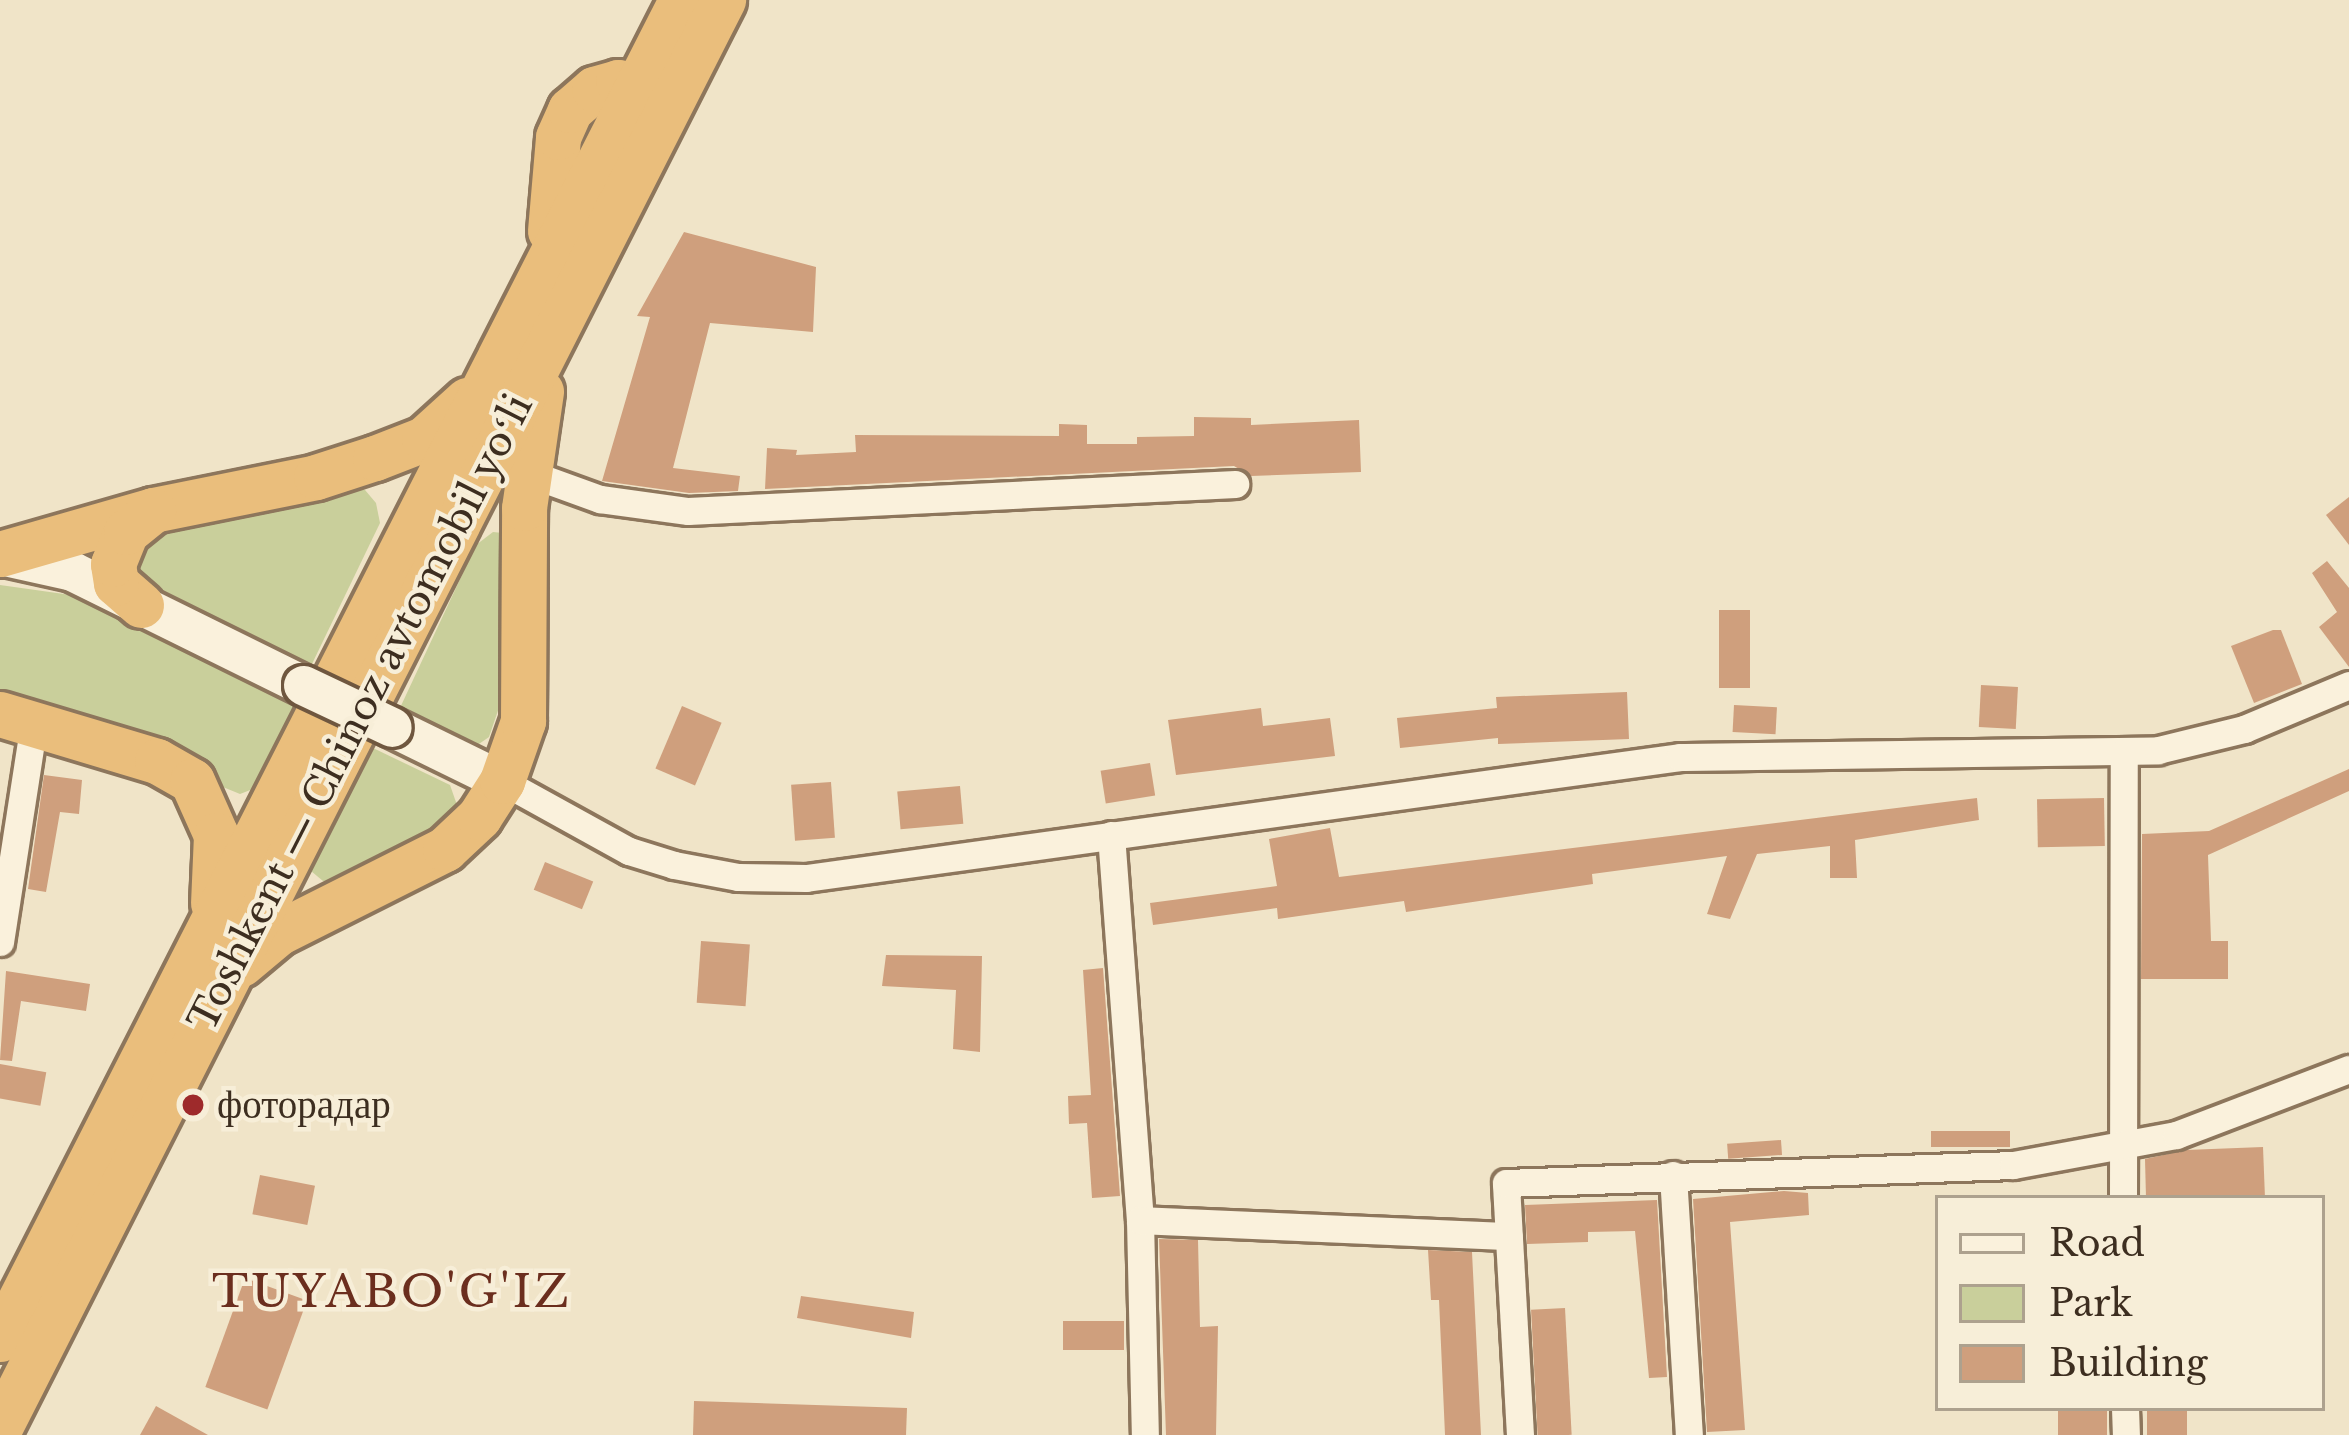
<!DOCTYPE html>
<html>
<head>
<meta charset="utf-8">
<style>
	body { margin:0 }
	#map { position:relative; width:2349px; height:1435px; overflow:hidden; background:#f0e4c8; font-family:"Libre Baskerville",serif }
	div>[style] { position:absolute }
	.green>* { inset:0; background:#c9cf9b }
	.building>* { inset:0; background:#cf9f7d; transform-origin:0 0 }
	.roads { filter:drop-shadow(3px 0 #8d765c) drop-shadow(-3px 0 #8d765c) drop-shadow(0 3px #8d765c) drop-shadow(0 -3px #8d765c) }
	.minor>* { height:27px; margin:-13.5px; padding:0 13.5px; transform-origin:13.5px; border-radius:13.5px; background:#faf1dc }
	.secondary>* { height:39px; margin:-19.5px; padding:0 19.5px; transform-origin:19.5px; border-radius:19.5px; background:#faf1dc }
	.trunk>* { height:45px; margin:-22.5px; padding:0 22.5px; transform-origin:22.5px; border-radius:22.5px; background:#eabe7c }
	.bridges { filter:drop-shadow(3px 0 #6f573f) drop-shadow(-3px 0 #6f573f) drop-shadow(0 3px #6f573f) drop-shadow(0 -3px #6f573f) }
	.secondary-bridge>* { height:39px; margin:-19.5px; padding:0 19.5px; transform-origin:19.5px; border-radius:19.5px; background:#faf1dc }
	.dots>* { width:33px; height:33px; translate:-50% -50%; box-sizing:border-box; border:6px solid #f7eed8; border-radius:50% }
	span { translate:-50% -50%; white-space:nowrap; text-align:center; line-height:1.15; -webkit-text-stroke:9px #f7eed8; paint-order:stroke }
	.street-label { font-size:39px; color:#3d2e20 }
	.poi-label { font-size:39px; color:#3d2e20 }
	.left { translate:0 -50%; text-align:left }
	.quarter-label { font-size:45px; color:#6b2e1e; letter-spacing:3px }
	.legend { position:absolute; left:1935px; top:1195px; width:390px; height:216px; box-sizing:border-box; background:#f7eed8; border:3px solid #ada18e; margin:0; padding:15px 21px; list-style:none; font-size:36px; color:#3d2e20 }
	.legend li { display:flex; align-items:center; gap:24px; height:60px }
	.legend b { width:60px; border:3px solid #ada18e }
</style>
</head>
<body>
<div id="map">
	<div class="green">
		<i style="clip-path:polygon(348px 483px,365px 490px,376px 503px,380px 523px,311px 666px,152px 589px,138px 574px,143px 532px)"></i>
		<i style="clip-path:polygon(493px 532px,503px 533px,505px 690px,489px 737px,476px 746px,459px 746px,399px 710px,476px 545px)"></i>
		<i style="clip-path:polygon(0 585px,78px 596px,298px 707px,258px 787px,240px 794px,218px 785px,195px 754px,165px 738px,0 695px)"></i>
		<i style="clip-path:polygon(373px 748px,450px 785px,457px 805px,453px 819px,344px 880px,323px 881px,311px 871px)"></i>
	</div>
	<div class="building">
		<i style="clip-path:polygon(684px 232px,816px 267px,813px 332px,710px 323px,673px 468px,740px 476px,738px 491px,689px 493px,602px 481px,650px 317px,637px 316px)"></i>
		<i style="clip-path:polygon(1194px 417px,1251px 418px,1251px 425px,1359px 420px,1361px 472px,1251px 476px,1234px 466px,765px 489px,767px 448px,797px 450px,796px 455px,856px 452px,855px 435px,1059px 436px,1059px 424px,1087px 425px,1087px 444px,1137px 444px,1137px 437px,1194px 436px)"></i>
		<i style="clip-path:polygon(2349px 497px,2349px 545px,2326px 515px)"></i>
		<i style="clip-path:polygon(2327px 561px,2349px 588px,2349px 667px,2319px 627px,2337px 612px,2312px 573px)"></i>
		<i style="left:1719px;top:610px;width:31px;height:78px"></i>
		<i style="clip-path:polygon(2273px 630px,2281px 630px,2302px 684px,2254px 703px,2231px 646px)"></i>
		<i style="left:1981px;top:685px;width:37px;height:42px;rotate:3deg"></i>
		<i style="clip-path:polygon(1627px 692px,1629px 739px,1498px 744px,1498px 738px,1400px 748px,1397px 718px,1497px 708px,1496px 697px)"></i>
		<i style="left:1734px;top:705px;width:43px;height:27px;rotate:3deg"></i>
		<i style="left:682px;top:706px;width:43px;height:68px;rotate:23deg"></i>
		<i style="clip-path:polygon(1261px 708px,1263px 726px,1330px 718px,1335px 756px,1176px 775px,1168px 720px)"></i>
		<i style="left:1150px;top:763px;width:33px;height:50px;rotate:81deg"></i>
		<i style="clip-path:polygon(2349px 769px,2349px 791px,2208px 855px,2211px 941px,2228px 941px,2228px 979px,2141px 979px,2142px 834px,2209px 831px)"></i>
		<i style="clip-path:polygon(44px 775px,82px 780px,79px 814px,60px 812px,46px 892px,28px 889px)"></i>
		<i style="left:831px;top:782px;width:56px;height:40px;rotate:86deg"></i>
		<i style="left:960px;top:786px;width:38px;height:63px;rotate:85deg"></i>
		<i style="clip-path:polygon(1977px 798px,1979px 820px,1855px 840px,1857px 878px,1830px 878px,1830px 846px,1757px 854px,1730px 919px,1707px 914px,1727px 856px,1592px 874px,1593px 884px,1406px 912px,1404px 901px,1278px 919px,1277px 908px,1153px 925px,1150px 903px,1277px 886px,1269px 839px,1330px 828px,1339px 877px)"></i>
		<i style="left:2104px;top:798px;width:48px;height:67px;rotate:89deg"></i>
		<i style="left:545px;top:862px;width:52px;height:30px;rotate:22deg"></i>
		<i style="left:701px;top:941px;width:49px;height:62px;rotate:4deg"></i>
		<i style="clip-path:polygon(886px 955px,982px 956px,980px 1052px,953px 1049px,956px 990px,882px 986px)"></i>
		<i style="clip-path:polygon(1103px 968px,1120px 1196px,1092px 1198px,1087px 1123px,1069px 1124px,1068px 1096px,1091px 1095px,1083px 970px)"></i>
		<i style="clip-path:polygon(6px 971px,90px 984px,86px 1011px,21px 1001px,12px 1061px,0 1060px)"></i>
		<i style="left:0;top:1064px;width:47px;height:34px;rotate:10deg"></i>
		<i style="left:2010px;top:1131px;width:16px;height:79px;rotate:90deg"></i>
		<i style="left:1781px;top:1140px;width:15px;height:54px;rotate:86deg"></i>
		<i style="clip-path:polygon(2263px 1147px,2265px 1198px,2146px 1198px,2145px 1159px,2186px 1150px)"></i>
		<i style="left:260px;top:1175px;width:56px;height:40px;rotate:11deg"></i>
		<i style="clip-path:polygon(1784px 1191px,1808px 1193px,1809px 1215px,1730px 1222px,1745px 1430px,1707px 1432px,1693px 1199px)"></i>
		<i style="clip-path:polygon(1657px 1200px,1667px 1377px,1649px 1378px,1635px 1231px,1588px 1232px,1588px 1242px,1527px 1244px,1525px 1205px)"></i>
		<i style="clip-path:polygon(1159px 1239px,1198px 1240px,1200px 1327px,1218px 1326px,1216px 1435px,1166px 1435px)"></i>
		<i style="clip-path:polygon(1428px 1250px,1472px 1252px,1481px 1435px,1445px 1435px,1439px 1300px,1431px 1300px)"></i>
		<i style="left:245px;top:1278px;width:66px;height:116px;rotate:20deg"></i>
		<i style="clip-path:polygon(801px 1296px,914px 1312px,911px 1338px,797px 1318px)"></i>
		<i style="left:1565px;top:1308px;width:127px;height:34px;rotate:87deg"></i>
		<i style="left:1063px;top:1321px;width:61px;height:29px"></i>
		<i style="clip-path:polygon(694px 1401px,907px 1408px,906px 1435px,693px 1435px)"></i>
		<i style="clip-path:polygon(156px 1406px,208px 1435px,140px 1435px)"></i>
		<i style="left:2058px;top:1408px;width:49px;height:27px"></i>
		<i style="left:2147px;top:1408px;width:40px;height:27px"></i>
	</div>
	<div class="roads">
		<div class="minor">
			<i style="left:528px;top:473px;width:77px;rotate:19.9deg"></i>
			<i style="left:600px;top:499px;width:89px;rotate:7.8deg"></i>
			<i style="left:688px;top:511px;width:548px;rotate:-2.83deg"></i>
			<i style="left:502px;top:781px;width:145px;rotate:28.9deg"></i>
			<i style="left:629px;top:851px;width:47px;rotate:17.3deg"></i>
			<i style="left:674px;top:865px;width:65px;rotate:10.6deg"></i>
			<i style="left:738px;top:877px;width:68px;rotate:0.8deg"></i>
			<i style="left:806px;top:878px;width:882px;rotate:-7.88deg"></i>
			<i style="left:1680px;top:757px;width:478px;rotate:-0.8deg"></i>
			<i style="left:2158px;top:750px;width:89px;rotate:-13.7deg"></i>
			<i style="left:2244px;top:729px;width:114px;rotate:-22.7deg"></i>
			<i style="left:1111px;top:835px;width:386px;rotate:85.7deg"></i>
			<i style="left:1140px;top:1220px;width:215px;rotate:88.7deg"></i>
			<i style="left:0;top:942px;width:222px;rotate:-81.2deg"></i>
			<i style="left:1673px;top:1175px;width:260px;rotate:86.5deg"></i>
			<i style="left:2123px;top:1198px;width:446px;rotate:-89.9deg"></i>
			<i style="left:1140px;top:1220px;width:369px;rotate:2.5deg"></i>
			<i style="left:2125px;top:1408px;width:27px;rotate:88deg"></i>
			<i style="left:1520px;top:1435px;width:252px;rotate:-93.2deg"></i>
			<i style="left:1506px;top:1183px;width:507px;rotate:-2.03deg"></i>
			<i style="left:2013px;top:1165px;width:166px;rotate:-10.4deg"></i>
			<i style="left:2176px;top:1135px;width:185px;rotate:-20.9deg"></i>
		</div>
		<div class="secondary">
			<i style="left:0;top:555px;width:74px;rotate:12.5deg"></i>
			<i style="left:72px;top:571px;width:258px;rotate:26.3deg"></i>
			<i style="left:392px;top:727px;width:123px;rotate:26.1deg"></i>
		</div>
		<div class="trunk">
			<i style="left:550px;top:231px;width:94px;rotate:-85.1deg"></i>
			<i style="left:558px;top:137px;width:30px;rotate:-66deg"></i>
			<i style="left:570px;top:110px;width:32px;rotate:-41deg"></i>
			<i style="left:594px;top:89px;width:25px;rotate:-16deg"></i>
			<i style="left:618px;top:82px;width:19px;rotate:9deg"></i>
			<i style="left:637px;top:85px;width:22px;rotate:39deg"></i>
			<i style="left:0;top:554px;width:159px;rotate:-16deg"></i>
			<i style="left:153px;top:510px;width:166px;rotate:-11.4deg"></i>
			<i style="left:316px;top:477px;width:62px;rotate:-17.9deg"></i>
			<i style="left:375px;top:458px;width:53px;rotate:-21.2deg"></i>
			<i style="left:424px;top:439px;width:58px;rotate:-42.2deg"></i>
			<i style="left:141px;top:605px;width:33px;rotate:-139deg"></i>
			<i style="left:116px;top:583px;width:19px;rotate:-99deg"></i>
			<i style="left:113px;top:564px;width:35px;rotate:-68deg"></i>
			<i style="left:126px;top:532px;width:35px;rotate:-39deg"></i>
			<i style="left:0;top:714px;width:164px;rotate:16.7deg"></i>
			<i style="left:157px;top:761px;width:40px;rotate:29.7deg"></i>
			<i style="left:192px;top:781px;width:59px;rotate:66deg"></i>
			<i style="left:216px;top:835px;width:68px;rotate:92.5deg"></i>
			<i style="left:241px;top:964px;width:48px;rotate:-40deg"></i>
			<i style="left:278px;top:933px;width:187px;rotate:-26.7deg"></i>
			<i style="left:445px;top:849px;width:47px;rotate:-43.3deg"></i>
			<i style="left:479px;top:817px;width:43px;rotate:-57.4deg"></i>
			<i style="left:502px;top:781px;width:64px;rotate:-70.7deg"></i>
			<i style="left:523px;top:721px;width:213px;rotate:-89.7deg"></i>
			<i style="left:524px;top:508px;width:118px;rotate:-81.7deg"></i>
			<i style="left:0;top:1339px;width:1502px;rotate:-63.04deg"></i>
			<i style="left:0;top:1427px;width:1600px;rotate:-63.13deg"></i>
		</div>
	</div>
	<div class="bridges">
		<div class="secondary-bridge">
			<i style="left:303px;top:685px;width:98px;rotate:25.3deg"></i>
		</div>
	</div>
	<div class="dots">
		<i style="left:193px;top:1105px;background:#9e2a2b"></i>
	</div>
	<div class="street-label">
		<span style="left:361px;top:713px;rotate:-63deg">Toshkent — Chinoz avtomobil yoʻli</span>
	</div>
	<div class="poi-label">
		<span class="left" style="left:217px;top:1105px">фоторадар</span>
	</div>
	<div class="quarter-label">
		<span style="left:392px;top:1292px">TUYABO'G'IZ</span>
	</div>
	<ul class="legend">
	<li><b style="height:15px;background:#faf1dc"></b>Road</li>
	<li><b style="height:33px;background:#c9cf9b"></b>Park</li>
	<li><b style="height:33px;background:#cf9f7d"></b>Building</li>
	</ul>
</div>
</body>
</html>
